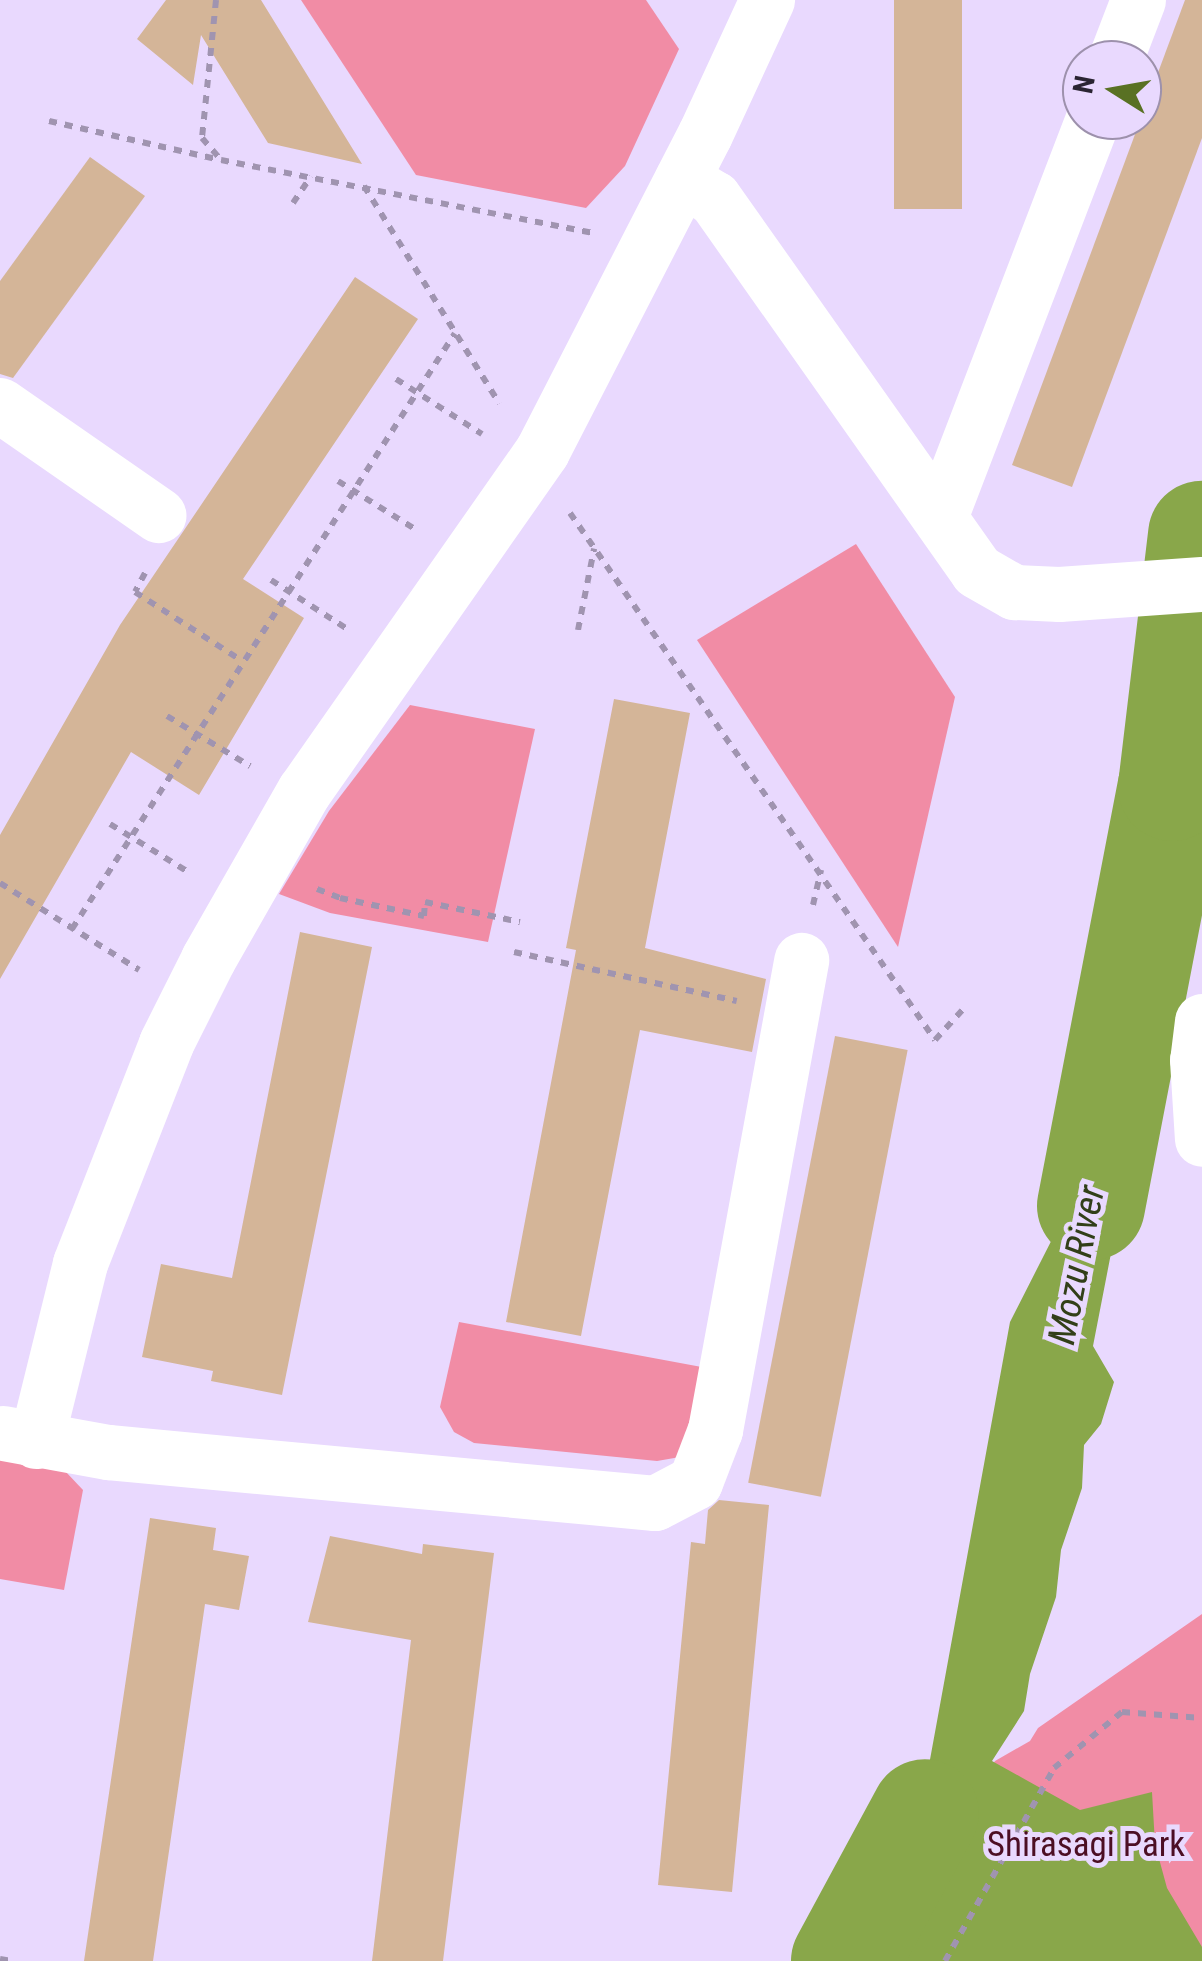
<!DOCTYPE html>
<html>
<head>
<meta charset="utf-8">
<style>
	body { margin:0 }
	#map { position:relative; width:1202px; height:1961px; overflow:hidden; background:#e9d9fe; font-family:"Roboto Condensed",sans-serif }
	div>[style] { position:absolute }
	.green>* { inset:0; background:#f18ca5 }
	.water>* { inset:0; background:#89a74a }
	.river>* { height:108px; margin:-54px; padding:0 54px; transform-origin:54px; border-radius:54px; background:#89a74a }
	.building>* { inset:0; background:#d4b598; transform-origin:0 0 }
	.path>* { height:6px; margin-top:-3px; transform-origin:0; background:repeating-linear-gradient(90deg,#a094b0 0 8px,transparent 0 16px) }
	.minor>* { height:55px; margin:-27.5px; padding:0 27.5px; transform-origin:27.5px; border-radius:27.5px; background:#fff }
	span { translate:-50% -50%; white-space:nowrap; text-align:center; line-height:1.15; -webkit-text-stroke:10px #e9d9fe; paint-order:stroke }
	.park-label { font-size:35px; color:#4c0e24 }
	.water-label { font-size:38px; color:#323f18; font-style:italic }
	.north { position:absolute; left:1062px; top:40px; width:100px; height:100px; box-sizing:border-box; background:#e9d9fe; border:2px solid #9d91ac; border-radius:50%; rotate:281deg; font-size:28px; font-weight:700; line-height:40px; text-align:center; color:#2a2432 }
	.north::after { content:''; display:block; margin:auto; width:35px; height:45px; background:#597123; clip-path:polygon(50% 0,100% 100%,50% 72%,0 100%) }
</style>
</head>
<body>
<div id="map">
	<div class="green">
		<i style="clip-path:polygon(301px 0,646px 0,679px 49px,625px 166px,586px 208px,416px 175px)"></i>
		<i style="clip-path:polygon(856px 544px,955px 697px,898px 947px,697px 640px)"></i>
		<i style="clip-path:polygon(410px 705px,535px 729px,488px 942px,330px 913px,279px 894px,329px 811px)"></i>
		<i style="clip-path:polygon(459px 1322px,707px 1368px,680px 1457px,657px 1461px,474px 1443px,454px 1432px,440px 1407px)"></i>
		<i style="clip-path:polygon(0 1459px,66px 1472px,83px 1490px,64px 1590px,0 1579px)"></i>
		<i style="clip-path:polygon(1202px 1614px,1202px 1961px,867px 1961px,995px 1761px,1030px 1741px,1038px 1728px)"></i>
	</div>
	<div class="water">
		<i style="clip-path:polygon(1109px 1060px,1131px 1064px,1120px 1207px,1093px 1346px,1114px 1382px,1101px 1424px,1084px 1445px,1082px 1488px,1061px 1550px,1056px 1597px,1030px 1674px,1024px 1711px,992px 1761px,1080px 1810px,1152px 1792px,1155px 1844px,1167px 1888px,1202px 1947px,1202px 1961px,898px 1961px,843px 1937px,929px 1765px,1010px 1322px,1070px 1204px)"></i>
	</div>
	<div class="river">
		<i style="left:1091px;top:1206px;width:427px;rotate:-79.1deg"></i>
		<i style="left:1172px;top:787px;width:254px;rotate:-83.2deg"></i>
		<i style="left:845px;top:1961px;width:168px;rotate:-61.6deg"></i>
	</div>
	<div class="building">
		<i style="clip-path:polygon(166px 0,261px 0,362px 164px,268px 143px,201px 35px,193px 85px,137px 39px)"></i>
		<i style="left:894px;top:0;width:68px;height:209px"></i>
		<i style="clip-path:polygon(1185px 0,1202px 0,1202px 138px,1072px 487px,1012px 465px)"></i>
		<i style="clip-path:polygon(90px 157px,145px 196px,13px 378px,0 374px,0 281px)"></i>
		<i style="clip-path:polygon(355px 277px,418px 319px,243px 579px,304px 618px,199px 795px,131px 752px,0 979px,0 835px,120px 625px)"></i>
		<i style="clip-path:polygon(614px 699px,690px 713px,645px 948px,766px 979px,752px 1052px,640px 1030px,581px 1336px,506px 1322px,576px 950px,566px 948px)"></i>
		<i style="clip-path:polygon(300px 932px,372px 947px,282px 1395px,211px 1381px,213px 1371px,142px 1357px,161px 1264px,232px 1278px)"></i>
		<i style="left:835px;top:1036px;width:74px;height:455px;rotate:11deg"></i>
		<i style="clip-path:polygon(719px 1500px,769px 1505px,732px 1892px,658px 1885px,691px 1542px,705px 1544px,708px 1510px)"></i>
		<i style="clip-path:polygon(150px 1518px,216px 1528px,213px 1550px,249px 1556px,239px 1610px,205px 1604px,153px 1961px,84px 1961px)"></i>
		<i style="clip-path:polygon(330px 1536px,422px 1554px,423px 1544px,494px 1553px,443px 1961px,372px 1961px,411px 1640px,308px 1622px)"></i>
	</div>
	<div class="path">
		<i style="left:216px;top:0;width:139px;rotate:95.8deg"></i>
		<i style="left:202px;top:138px;width:28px;rotate:49deg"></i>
		<i style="left:49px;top:121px;width:176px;rotate:12.8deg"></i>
		<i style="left:221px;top:160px;width:378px;rotate:11.1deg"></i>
		<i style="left:364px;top:186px;width:256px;rotate:58.1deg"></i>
		<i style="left:293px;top:203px;width:32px;rotate:-56deg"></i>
		<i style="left:396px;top:379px;width:102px;rotate:32.6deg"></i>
		<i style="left:338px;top:481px;width:94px;rotate:32deg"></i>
		<i style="left:570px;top:513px;width:641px;rotate:55.29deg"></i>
		<i style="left:935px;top:1040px;width:47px;rotate:-47.6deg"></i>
		<i style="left:145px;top:573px;width:21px;rotate:118deg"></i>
		<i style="left:135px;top:592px;width:127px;rotate:32.8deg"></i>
		<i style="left:271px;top:580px;width:93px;rotate:32.7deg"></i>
		<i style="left:578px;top:630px;width:83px;rotate:-78.8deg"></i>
		<i style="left:167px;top:716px;width:97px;rotate:31.1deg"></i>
		<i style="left:110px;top:824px;width:94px;rotate:31.5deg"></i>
		<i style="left:0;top:883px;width:164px;rotate:32deg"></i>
		<i style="left:317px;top:889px;width:25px;rotate:21deg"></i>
		<i style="left:340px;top:898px;width:86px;rotate:12.1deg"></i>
		<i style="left:424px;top:916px;width:14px;rotate:-86deg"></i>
		<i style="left:425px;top:902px;width:97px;rotate:11.9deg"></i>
		<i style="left:813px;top:905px;width:36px;rotate:-77deg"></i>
		<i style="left:72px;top:929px;width:708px;rotate:-57.27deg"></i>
		<i style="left:514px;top:952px;width:228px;rotate:12.4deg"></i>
		<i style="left:0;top:1959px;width:12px;rotate:9deg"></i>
		<i style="left:945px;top:1961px;width:222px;rotate:-60.5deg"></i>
		<i style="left:1054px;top:1768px;width:88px;rotate:-39.5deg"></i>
		<i style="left:1122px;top:1712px;width:80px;rotate:4.3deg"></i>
	</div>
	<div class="minor">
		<i style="left:1115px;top:60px;width:64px;rotate:-69deg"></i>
		<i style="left:682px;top:179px;width:37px;rotate:31deg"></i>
		<i style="left:714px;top:198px;width:456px;rotate:54.8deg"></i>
		<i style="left:977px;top:571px;width:43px;rotate:29.6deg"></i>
		<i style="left:1014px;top:592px;width:45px;rotate:2.5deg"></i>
		<i style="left:1059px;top:594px;width:143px;rotate:-4deg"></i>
		<i style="left:0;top:405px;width:193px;rotate:34.8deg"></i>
		<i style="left:940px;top:517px;width:425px;rotate:-69deg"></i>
		<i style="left:1202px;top:1021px;width:39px;rotate:97deg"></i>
		<i style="left:1197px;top:1060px;width:79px;rotate:86.4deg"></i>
		<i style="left:3px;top:1433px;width:107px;rotate:10.3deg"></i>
		<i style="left:108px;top:1452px;width:549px;rotate:5.33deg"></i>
		<i style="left:655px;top:1503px;width:45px;rotate:-27.7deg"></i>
		<i style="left:695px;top:1482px;width:56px;rotate:-69deg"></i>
		<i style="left:715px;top:1430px;width:478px;rotate:-79.6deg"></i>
		<i style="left:36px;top:1441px;width:183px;rotate:-76.1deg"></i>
		<i style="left:80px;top:1263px;width:236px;rotate:-68.6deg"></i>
		<i style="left:166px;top:1043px;width:94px;rotate:-63.4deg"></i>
		<i style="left:208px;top:959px;width:193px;rotate:-60.3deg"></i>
		<i style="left:304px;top:791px;width:415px;rotate:-55deg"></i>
		<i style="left:542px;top:451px;width:356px;rotate:-62.8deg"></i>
		<i style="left:705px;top:134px;width:148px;rotate:-65.2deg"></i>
	</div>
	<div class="park-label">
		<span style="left:1086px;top:1845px">Shirasagi Park</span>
	</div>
	<div class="water-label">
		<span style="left:1077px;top:1265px;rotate:-79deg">Mozu River</span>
	</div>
	<div class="north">N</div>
</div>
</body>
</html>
